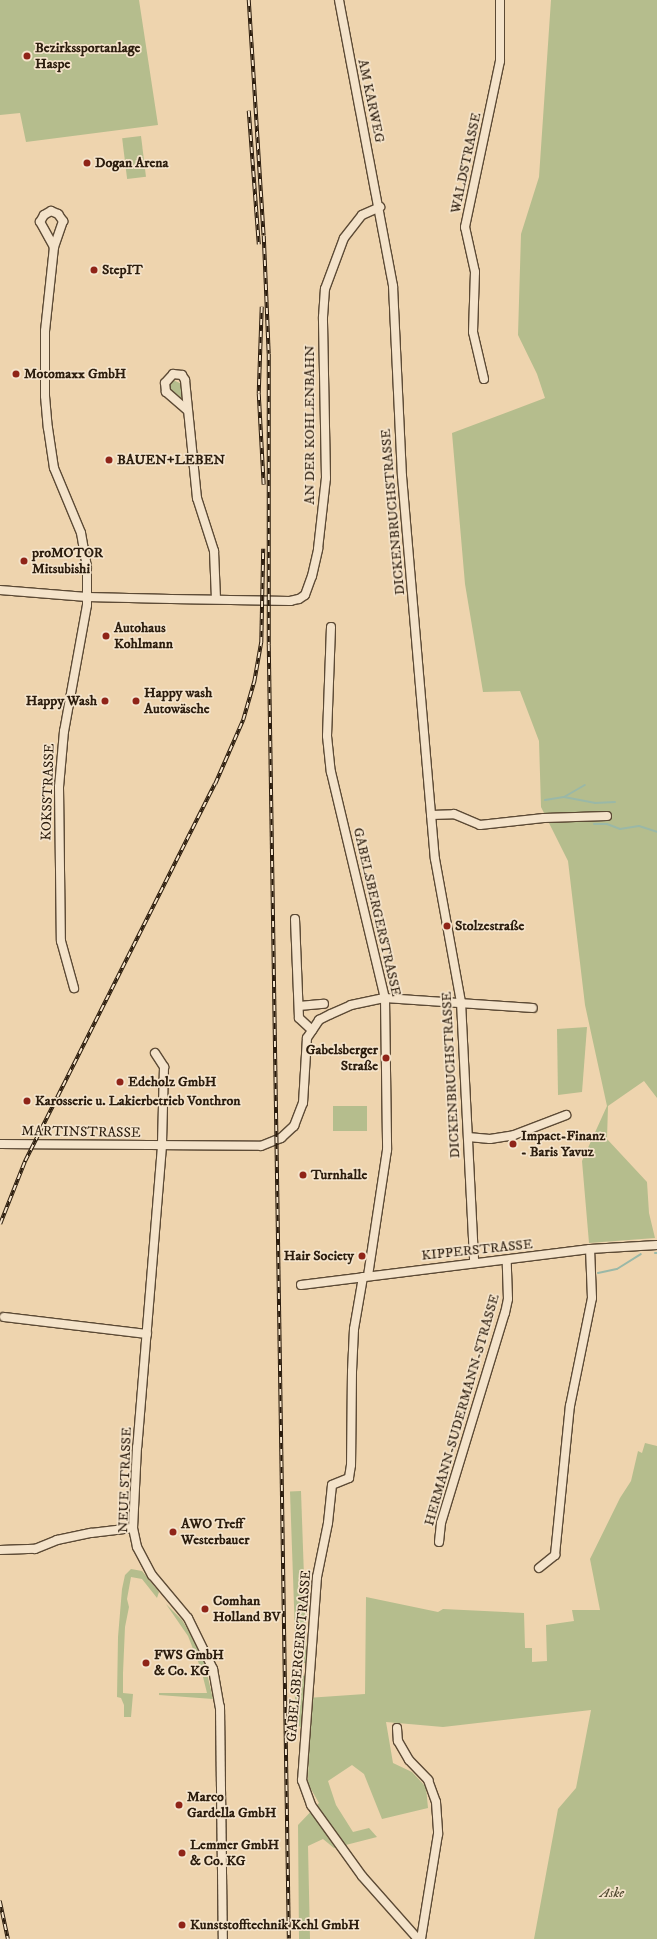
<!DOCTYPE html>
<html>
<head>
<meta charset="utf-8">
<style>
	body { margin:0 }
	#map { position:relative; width:657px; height:1939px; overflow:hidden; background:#eed4ae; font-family:"IM FELL DW Pica",serif }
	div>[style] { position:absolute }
	.green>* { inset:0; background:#b5bd8d; transform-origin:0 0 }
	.stream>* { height:2px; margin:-1px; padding:0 1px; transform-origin:1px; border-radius:1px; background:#9ab8a7 }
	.roads { filter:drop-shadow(1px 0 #5c4a35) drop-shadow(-1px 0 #5c4a35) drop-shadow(0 1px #5c4a35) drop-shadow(0 -1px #5c4a35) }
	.street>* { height:8px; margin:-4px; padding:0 4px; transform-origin:4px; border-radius:4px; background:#f4e3ca }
	.rail>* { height:3.5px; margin-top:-1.75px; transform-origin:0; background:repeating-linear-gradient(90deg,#f4e3ca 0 6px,#2b1c0d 0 12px); box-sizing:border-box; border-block:1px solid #2b1c0d }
	.dots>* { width:11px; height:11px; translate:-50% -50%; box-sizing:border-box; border:2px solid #f4e3ca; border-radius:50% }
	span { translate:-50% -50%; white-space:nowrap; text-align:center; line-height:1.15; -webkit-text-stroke:3.5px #f4e3ca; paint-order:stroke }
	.poi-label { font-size:14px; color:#2b1c0d; font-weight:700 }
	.left { translate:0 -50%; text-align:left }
	.right { translate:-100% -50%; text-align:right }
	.street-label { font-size:14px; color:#2b1c0d }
	.park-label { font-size:14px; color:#544c33; font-style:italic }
</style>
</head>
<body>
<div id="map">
	<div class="green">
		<i style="clip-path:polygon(0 0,139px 0,158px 125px,26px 142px,20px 113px,0 115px)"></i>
		<i style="clip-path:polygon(551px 0,657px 0,657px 1098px,644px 1081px,608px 1106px,607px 1139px,647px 1182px,649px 1213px,655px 1238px,589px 1243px,582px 1161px,607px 1106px,585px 1005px,568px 861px,541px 807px,539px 741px,520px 691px,483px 692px,465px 584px,452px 433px,545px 398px,537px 374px,518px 335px,521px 234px,539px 177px)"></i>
		<i style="left:141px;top:136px;width:41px;height:19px;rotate:83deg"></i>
		<i style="clip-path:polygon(173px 380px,182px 384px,183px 399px,170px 389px,169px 384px)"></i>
		<i style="clip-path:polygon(587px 1027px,582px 1092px,558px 1095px,557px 1029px)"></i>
		<i style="left:333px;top:1106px;width:34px;height:25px"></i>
		<i style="clip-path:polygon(645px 1443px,657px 1446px,657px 1939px,534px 1939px,558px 1809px,576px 1788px,591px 1710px,443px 1727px,386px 1722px,393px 1763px,412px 1772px,426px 1787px,428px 1808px,382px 1819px,364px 1774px,352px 1765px,328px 1781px,336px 1805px,353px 1832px,369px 1828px,377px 1837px,334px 1848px,323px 1839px,308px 1846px,310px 1939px,299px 1939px,298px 1825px,319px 1803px,308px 1784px,309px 1733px,296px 1724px,294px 1675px,307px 1676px,307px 1698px,365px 1694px,366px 1597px,438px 1612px,443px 1609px,524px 1613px,525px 1648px,532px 1648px,532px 1662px,547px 1661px,546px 1625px,574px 1621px,572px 1610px,600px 1610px,590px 1559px,620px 1498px,631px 1481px,638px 1451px,642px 1453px)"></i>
		<i style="left:301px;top:1491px;width:172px;height:11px;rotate:88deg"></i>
		<i style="clip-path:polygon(131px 1569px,142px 1571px,159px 1592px,157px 1598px,142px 1579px,131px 1577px,127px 1599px,129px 1607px,125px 1627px,123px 1673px,123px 1693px,133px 1694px,131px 1717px,124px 1717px,124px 1705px,121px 1698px,117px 1697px,118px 1637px,122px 1589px,125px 1575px)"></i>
		<i style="clip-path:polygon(166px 1604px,182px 1620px,196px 1643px,205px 1665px,213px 1699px,159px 1695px,159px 1693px,207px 1693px,201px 1669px,188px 1636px)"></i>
	</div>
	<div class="stream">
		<i style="left:564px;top:797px;width:24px;rotate:-30deg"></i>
		<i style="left:545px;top:800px;width:19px;rotate:-9deg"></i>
		<i style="left:564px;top:797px;width:32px;rotate:11deg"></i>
		<i style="left:595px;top:803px;width:20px;rotate:-3deg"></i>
		<i style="left:594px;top:824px;width:13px"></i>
		<i style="left:607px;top:824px;width:14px;rotate:21deg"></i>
		<i style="left:620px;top:829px;width:19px;rotate:-9deg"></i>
		<i style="left:639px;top:826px;width:19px;rotate:18deg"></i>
		<i style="left:655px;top:1253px;width:2px"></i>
		<i style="left:598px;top:1273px;width:19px;rotate:-12deg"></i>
		<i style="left:617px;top:1269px;width:28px;rotate:-32deg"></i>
	</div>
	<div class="roads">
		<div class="street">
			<i style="left:339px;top:0;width:291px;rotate:79.3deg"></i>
			<i style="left:393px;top:286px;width:190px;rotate:87.3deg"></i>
			<i style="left:402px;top:476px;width:384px;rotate:85.1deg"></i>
			<i style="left:435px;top:859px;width:145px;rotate:79.7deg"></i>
			<i style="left:461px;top:1002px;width:261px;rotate:87.1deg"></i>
			<i style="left:54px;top:247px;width:29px;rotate:-119deg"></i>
			<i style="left:40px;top:222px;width:8px;rotate:-60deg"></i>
			<i style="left:44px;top:215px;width:8px;rotate:-30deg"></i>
			<i style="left:51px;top:211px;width:8px;rotate:23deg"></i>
			<i style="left:58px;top:214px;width:9px;rotate:54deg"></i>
			<i style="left:63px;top:221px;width:28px;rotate:109deg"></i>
			<i style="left:54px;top:247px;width:84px;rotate:96.1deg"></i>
			<i style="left:45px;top:331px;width:65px;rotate:90deg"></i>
			<i style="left:45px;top:396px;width:32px;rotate:85deg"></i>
			<i style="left:48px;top:428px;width:40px;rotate:81.5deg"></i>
			<i style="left:54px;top:468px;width:70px;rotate:67.4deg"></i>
			<i style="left:81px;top:533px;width:35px;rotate:80deg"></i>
			<i style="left:87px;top:567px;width:38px;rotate:90deg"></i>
			<i style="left:87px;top:605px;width:128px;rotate:100.3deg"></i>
			<i style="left:64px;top:731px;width:56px;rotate:95.1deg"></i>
			<i style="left:59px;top:787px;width:154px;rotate:89.3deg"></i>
			<i style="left:61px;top:941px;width:49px;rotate:74.5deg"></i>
			<i style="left:484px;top:379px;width:48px;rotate:-103.2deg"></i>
			<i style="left:473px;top:332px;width:60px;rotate:-88.1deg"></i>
			<i style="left:475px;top:272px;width:46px;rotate:-102.5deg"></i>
			<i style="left:465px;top:227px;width:170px;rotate:-78.1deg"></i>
			<i style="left:500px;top:61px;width:61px;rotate:-90deg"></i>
			<i style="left:187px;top:410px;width:28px;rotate:-139deg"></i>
			<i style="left:166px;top:392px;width:9px;rotate:-96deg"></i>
			<i style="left:165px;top:383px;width:12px;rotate:-48deg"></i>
			<i style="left:173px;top:374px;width:9px;rotate:6deg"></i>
			<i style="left:182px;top:375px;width:6px;rotate:59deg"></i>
			<i style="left:185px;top:380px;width:119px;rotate:84.2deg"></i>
			<i style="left:197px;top:498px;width:56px;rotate:72.2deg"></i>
			<i style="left:214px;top:551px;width:48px;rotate:87.6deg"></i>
			<i style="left:0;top:590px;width:87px;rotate:4.6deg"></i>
			<i style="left:87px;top:597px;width:84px;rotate:1.4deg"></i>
			<i style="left:171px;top:599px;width:119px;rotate:1deg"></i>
			<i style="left:290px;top:601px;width:9px;rotate:-13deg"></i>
			<i style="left:299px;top:599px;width:7px;rotate:-34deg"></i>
			<i style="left:305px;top:595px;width:20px;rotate:-70deg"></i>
			<i style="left:312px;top:576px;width:28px;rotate:-77deg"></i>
			<i style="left:318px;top:549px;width:71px;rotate:-83.6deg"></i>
			<i style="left:326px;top:478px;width:161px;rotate:-91.1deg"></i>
			<i style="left:323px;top:317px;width:28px;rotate:-86deg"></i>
			<i style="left:325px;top:289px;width:54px;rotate:-69.6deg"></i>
			<i style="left:344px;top:238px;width:29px;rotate:-52deg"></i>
			<i style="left:362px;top:215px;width:20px;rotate:-24deg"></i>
			<i style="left:331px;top:627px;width:109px;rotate:92.1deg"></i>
			<i style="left:327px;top:736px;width:36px;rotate:84deg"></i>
			<i style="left:331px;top:772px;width:232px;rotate:76.6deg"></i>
			<i style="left:385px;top:998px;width:152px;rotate:89.2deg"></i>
			<i style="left:387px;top:1150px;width:127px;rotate:98.6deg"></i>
			<i style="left:431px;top:815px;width:23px;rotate:-2deg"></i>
			<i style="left:454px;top:814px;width:28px;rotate:23deg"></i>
			<i style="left:480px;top:825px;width:64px;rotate:-6.2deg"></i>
			<i style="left:544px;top:818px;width:63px;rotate:-1.8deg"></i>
			<i style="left:295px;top:919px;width:99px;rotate:87.7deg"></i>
			<i style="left:299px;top:1018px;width:18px;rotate:43deg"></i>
			<i style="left:299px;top:1006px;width:25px;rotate:-5deg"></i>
			<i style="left:155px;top:1053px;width:17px;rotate:57deg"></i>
			<i style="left:164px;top:1067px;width:79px;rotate:91.5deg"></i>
			<i style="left:162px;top:1146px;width:302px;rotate:94.7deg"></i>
			<i style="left:137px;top:1447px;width:81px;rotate:92.8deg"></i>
			<i style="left:133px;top:1528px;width:19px;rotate:78deg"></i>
			<i style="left:137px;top:1547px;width:32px;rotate:62deg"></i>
			<i style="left:152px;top:1575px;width:56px;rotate:50.1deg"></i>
			<i style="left:188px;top:1618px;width:57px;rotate:63.9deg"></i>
			<i style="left:213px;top:1669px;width:39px;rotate:80deg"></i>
			<i style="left:220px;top:1707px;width:232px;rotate:89.3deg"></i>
			<i style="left:468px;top:1137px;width:22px;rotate:5deg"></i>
			<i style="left:490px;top:1139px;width:24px;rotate:-9deg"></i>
			<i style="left:514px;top:1135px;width:56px;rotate:-21deg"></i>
			<i style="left:0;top:1144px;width:261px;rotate:0.4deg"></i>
			<i style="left:261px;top:1146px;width:22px;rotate:-22deg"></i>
			<i style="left:281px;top:1138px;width:18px;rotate:-43deg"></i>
			<i style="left:294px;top:1126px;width:25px;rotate:-69deg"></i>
			<i style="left:303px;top:1103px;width:65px;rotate:-86.5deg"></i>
			<i style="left:307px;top:1038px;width:22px;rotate:-56deg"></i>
			<i style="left:319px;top:1020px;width:13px;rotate:-27deg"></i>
			<i style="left:331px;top:1014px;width:22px;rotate:-24deg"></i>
			<i style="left:351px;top:1005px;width:35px;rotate:-12deg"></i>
			<i style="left:385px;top:998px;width:148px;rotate:3.9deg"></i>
			<i style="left:363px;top:1277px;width:53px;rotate:99.8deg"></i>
			<i style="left:354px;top:1329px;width:42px;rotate:92.7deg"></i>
			<i style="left:352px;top:1371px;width:94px;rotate:90.6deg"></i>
			<i style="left:351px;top:1465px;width:13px;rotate:99deg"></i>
			<i style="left:349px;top:1478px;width:18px;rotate:158deg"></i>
			<i style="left:332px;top:1485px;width:38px;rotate:96deg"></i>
			<i style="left:328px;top:1523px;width:55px;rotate:101.5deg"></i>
			<i style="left:317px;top:1577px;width:204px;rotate:94.2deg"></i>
			<i style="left:302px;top:1780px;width:27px;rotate:70deg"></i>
			<i style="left:311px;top:1805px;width:87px;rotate:54.3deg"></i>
			<i style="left:362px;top:1876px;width:84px;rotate:48.4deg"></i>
			<i style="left:301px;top:1285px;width:291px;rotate:-7.1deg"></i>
			<i style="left:590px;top:1249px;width:67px;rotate:-3.4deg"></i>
			<i style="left:4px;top:1317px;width:144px;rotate:6.8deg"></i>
			<i style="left:439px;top:1542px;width:19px;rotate:-84deg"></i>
			<i style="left:441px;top:1523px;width:220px;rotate:-73.1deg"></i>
			<i style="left:505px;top:1313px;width:14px;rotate:-78deg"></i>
			<i style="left:508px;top:1299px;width:38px;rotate:-92deg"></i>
			<i style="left:0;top:1550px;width:35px;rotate:-2deg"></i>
			<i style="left:35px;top:1549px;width:24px;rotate:-22deg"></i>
			<i style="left:57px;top:1540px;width:35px;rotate:-12deg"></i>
			<i style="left:91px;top:1533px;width:42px;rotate:-6.8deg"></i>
			<i style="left:539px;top:1568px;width:21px;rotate:-39deg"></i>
			<i style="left:555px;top:1555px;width:150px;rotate:-84.3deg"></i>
			<i style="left:570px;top:1406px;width:110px;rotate:-78.5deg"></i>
			<i style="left:592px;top:1298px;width:49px;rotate:-92.3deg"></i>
			<i style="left:397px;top:1728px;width:13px;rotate:86deg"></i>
			<i style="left:398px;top:1741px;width:22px;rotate:60deg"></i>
			<i style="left:409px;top:1760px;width:28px;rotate:46deg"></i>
			<i style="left:428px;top:1780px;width:23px;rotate:70deg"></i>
			<i style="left:436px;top:1802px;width:32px;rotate:86deg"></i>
			<i style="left:438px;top:1834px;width:106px;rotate:99.2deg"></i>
		</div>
	</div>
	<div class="rail">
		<i style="left:249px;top:0;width:236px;rotate:86.4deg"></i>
		<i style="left:264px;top:236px;width:118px;rotate:87.6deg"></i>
		<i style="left:269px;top:354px;width:291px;rotate:90deg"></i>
		<i style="left:269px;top:645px;width:1294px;rotate:89.11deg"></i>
		<i style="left:249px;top:111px;width:134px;rotate:85.7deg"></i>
		<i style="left:262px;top:307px;width:87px;rotate:92deg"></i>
		<i style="left:259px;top:394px;width:91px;rotate:86.9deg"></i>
		<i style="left:0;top:1224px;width:68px;rotate:-68.4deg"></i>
		<i style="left:25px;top:1161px;width:422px;rotate:-63.3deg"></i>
		<i style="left:215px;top:784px;width:70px;rotate:-66.4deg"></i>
		<i style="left:243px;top:720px;width:40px;rotate:-74deg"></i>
		<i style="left:254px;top:682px;width:40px;rotate:-80deg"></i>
		<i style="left:261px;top:643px;width:94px;rotate:-88.8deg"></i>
		<i style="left:0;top:1901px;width:39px;rotate:78deg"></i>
	</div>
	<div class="dots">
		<i style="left:27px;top:56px;background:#8f2418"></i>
		<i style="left:87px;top:163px;background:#8f2418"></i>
		<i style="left:94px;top:270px;background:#8f2418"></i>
		<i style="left:16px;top:374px;background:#8f2418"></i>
		<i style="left:109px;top:460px;background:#8f2418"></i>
		<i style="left:24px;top:561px;background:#8f2418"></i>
		<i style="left:106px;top:636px;background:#8f2418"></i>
		<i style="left:105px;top:701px;background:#8f2418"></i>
		<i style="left:136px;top:701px;background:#8f2418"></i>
		<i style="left:447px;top:926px;background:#8f2418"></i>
		<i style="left:386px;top:1058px;background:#8f2418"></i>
		<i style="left:120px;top:1082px;background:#8f2418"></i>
		<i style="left:27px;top:1101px;background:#8f2418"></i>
		<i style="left:513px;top:1144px;background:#8f2418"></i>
		<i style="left:303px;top:1175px;background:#8f2418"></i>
		<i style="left:362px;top:1256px;background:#8f2418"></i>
		<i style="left:173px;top:1532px;background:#8f2418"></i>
		<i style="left:205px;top:1609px;background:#8f2418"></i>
		<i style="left:146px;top:1663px;background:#8f2418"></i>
		<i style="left:179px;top:1805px;background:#8f2418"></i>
		<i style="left:182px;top:1853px;background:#8f2418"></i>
		<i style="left:182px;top:1925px;background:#8f2418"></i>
	</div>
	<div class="poi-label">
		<span class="left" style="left:35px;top:56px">Bezirkssportanlage<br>Haspe</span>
		<span class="left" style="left:95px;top:163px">Dogan Arena</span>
		<span class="left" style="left:102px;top:270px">StepIT</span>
		<span class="left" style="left:24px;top:374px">Motomaxx GmbH</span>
		<span class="left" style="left:117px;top:460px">BAUEN+LEBEN</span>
		<span class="left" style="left:32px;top:561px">proMOTOR<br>Mitsubishi</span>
		<span class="left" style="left:114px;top:636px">Autohaus<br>Kohlmann</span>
		<span class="left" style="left:144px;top:701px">Happy wash<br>Autowäsche</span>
		<span class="right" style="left:97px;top:701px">Happy Wash</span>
		<span class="left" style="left:455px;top:926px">Stolzestraße</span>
		<span class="right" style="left:378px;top:1058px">Gabelsberger<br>Straße</span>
		<span class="left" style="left:128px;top:1082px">Edeholz GmbH</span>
		<span class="left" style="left:35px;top:1101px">Karosserie u. Lakierbetrieb Vonthron</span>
		<span class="left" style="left:521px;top:1144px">Impact-Finanz<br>- Baris Yavuz</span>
		<span class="left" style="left:311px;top:1175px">Turnhalle</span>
		<span class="right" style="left:354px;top:1256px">Hair Society</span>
		<span class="left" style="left:181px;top:1532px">AWO Treff<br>Westerbauer</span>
		<span class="left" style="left:213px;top:1609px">Comhan<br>Holland BV</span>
		<span class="left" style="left:154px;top:1663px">FWS GmbH<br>&amp; Co. KG</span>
		<span class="left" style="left:187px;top:1805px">Marco<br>Gardella GmbH</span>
		<span class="left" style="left:190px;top:1853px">Lemmer GmbH<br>&amp; Co. KG</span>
		<span class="left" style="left:190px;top:1925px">Kunststofftechnik Kehl GmbH</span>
	</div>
	<div class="street-label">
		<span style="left:371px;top:101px;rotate:78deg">AM KARWEG</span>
		<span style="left:466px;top:163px;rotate:-78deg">WALDSTRASSE</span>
		<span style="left:310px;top:425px;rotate:-90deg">AN DER KOHLENBAHN</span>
		<span style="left:393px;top:512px;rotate:-95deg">DICKENBRUCHSTRASSE</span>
		<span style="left:48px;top:792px;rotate:-88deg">KOKSSTRASSE</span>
		<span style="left:377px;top:912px;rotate:77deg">GABELSBERGERSTRASSE</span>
		<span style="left:451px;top:1075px;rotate:-93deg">DICKENBRUCHSTRASSE</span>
		<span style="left:81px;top:1132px;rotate:1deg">MARTINSTRASSE</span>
		<span style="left:477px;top:1250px;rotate:-6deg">KIPPERSTRASSE</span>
		<span style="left:462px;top:1410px;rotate:-74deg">HERMANN-SUDERMANN-STRASSE</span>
		<span style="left:125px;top:1480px;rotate:-88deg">NEUE STRASSE</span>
		<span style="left:299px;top:1656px;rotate:-85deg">GABELSBERGERSTRASSE</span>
	</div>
	<div class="park-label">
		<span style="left:612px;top:1893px">Aske</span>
	</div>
</div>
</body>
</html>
